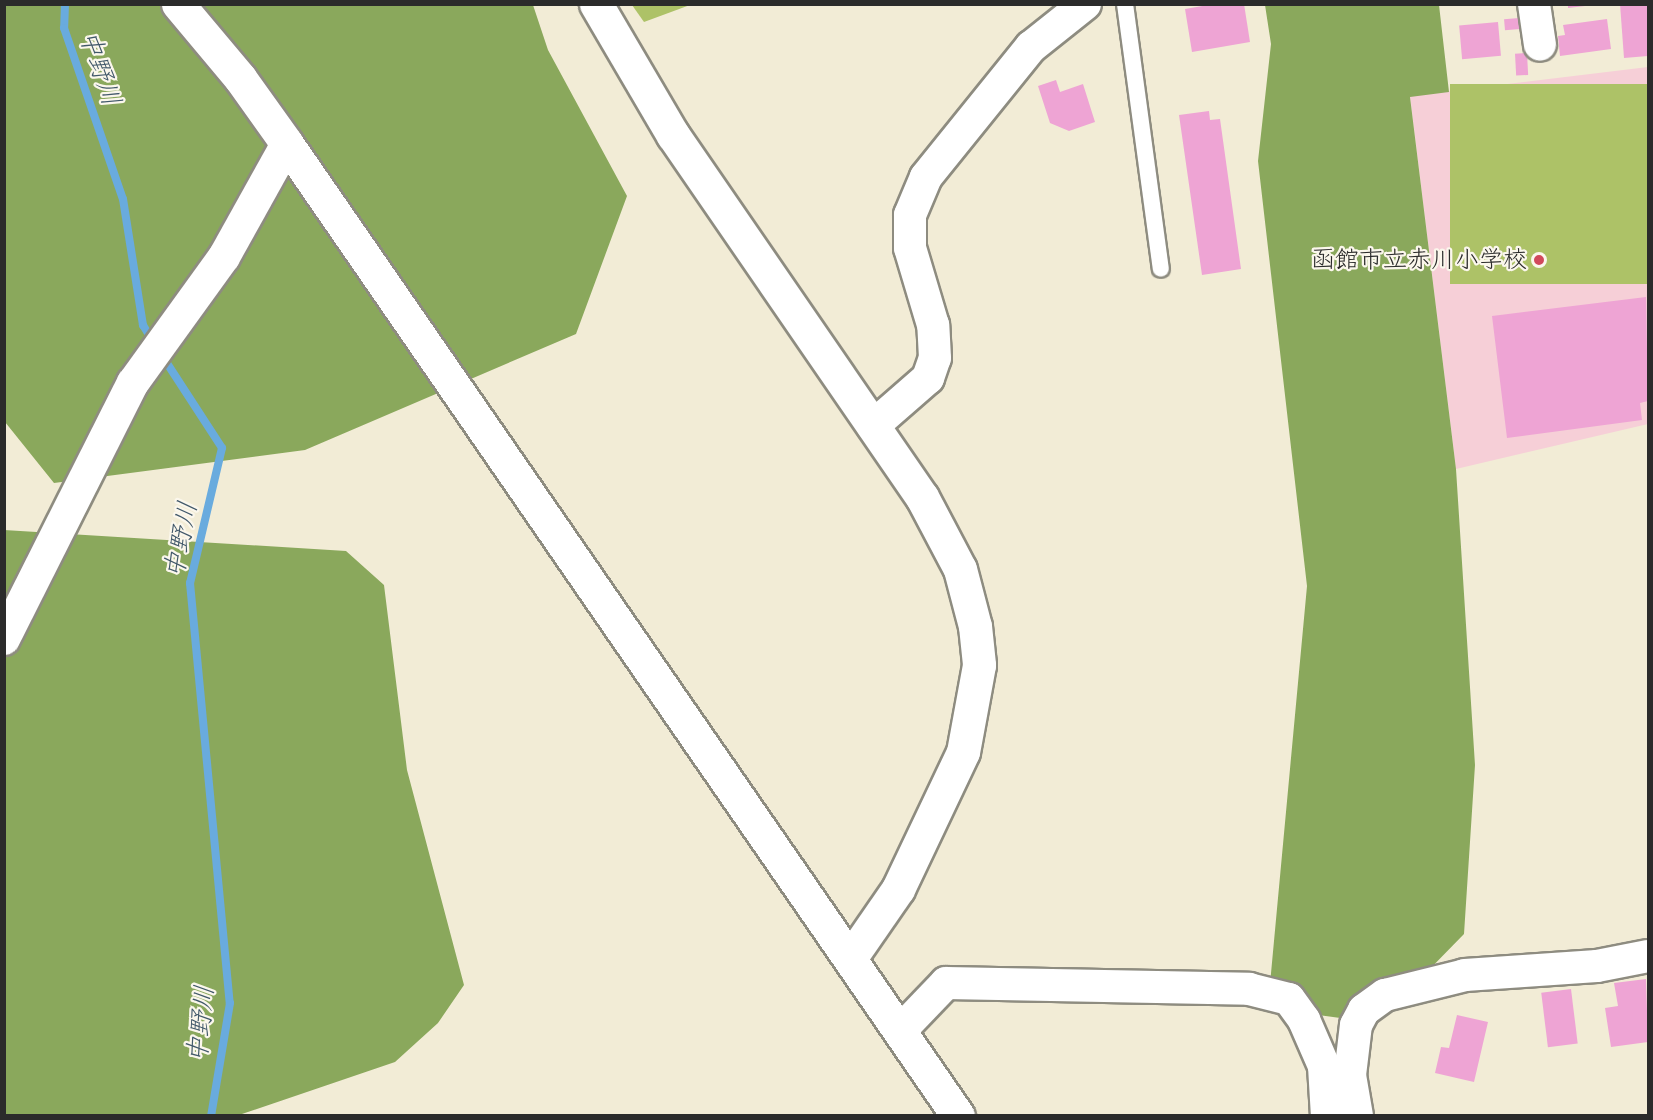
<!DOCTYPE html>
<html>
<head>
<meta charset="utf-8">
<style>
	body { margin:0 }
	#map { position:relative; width:1653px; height:1120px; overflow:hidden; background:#f2ecd6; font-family:Caveat,"Klee One",sans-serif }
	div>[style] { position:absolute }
	.built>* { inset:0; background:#f6cfd7 }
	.green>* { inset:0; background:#adc267; transform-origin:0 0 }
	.forest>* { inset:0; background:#8aa85c }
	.stream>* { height:8px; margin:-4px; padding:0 4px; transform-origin:4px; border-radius:4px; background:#69abde }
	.building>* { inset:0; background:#eea4d4; transform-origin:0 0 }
	.roads { filter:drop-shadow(2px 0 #8e8c80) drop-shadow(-2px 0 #8e8c80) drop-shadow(0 2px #8e8c80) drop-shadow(0 -2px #8e8c80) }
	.service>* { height:16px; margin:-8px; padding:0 8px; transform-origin:8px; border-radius:8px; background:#fff }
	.minor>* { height:32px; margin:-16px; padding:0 16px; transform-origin:16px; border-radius:16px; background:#fff }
	.tertiary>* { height:33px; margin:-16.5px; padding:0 16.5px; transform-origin:16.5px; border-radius:16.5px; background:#fff }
	.dots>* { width:16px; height:16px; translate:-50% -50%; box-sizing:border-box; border:3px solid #fbf7ec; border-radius:50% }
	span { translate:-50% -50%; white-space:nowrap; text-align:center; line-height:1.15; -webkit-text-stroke:4.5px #fbf7ec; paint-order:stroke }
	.poi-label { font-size:24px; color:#2b2b2b }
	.right { translate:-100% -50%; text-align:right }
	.water-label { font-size:26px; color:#41586a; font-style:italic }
	.frame { position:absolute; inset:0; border:6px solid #2b2b2b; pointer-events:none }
</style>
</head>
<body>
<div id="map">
	<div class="built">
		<i style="clip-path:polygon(1648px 67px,1648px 424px,1456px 469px,1410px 96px)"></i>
	</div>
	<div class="green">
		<i style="clip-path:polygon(632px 5px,690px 5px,644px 22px)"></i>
		<i style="left:1648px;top:84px;width:200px;height:198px;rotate:90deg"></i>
	</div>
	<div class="forest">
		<i style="clip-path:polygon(4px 5px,533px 5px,548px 50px,627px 196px,576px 334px,305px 450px,54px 483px,5px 422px)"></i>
		<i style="clip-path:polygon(1265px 5px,1439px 5px,1449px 92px,1410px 97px,1456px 469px,1475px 765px,1464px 934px,1377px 1023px,1311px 1014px,1270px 984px,1307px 586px,1258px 161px,1271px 44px)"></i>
		<i style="clip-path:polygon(4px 530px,346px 551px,384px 585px,407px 770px,464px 985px,438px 1023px,395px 1062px,239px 1115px,5px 1115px)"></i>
	</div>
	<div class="stream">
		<i style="left:65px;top:4px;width:24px;rotate:92deg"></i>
		<i style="left:64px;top:28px;width:181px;rotate:71deg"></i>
		<i style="left:123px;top:199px;width:128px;rotate:81deg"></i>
		<i style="left:143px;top:325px;width:21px;rotate:59deg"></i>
		<i style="left:161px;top:354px;width:112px;rotate:57deg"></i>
		<i style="left:222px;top:448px;width:139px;rotate:103.3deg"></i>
		<i style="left:190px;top:583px;width:422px;rotate:84.6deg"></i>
		<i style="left:230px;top:1003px;width:115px;rotate:99.5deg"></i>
	</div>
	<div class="building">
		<i style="clip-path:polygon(1214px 4px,1244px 4px,1250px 42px,1192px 52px,1185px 9px)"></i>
		<i style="clip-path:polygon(1568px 4px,1585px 4px,1585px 6px,1568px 8px)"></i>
		<i style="clip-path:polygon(1620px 4px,1648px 4px,1648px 56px,1624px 58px)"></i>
		<i style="left:1519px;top:18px;width:11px;height:15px;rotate:85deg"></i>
		<i style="clip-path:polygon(1607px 19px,1611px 49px,1560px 56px,1558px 36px,1565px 35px,1563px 25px)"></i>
		<i style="left:1498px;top:22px;width:34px;height:39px;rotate:85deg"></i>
		<i style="left:1527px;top:53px;width:22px;height:12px;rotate:87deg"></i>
		<i style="clip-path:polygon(1056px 80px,1060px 92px,1083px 84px,1095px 122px,1069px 131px,1050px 123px,1038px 86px)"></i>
		<i style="clip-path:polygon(1209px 111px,1210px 120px,1220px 119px,1241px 269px,1202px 275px,1179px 115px)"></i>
		<i style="clip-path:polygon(1646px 297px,1648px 401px,1640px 403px,1642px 420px,1507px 438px,1492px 316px)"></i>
		<i style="clip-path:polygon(1646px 979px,1648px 1042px,1611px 1047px,1605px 1008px,1618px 1006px,1614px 983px)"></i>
		<i style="left:1571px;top:989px;width:55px;height:30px;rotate:83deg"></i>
		<i style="clip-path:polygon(1457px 1015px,1488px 1022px,1474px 1082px,1435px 1073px,1441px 1047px,1449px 1048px)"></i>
	</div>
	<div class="roads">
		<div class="service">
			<i style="left:1125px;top:4px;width:267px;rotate:82.3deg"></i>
		</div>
		<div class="minor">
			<i style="left:1534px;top:4px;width:41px;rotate:81.7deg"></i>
			<i style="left:873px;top:426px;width:73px;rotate:-41.1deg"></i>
			<i style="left:928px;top:378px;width:21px;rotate:-71deg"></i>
			<i style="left:935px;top:358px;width:33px;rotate:-93deg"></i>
			<i style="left:933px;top:325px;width:80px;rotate:-106.6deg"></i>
			<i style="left:910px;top:248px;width:33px;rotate:-90deg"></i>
			<i style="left:910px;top:215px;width:41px;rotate:-67.2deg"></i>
			<i style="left:926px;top:177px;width:167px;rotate:-51.1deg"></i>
			<i style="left:1031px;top:47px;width:69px;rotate:-38.5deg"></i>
			<i style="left:4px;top:639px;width:287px;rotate:-63.3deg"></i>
			<i style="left:133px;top:383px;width:155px;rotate:-54.2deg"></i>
			<i style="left:224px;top:257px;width:129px;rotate:-60.9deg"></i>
			<i style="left:901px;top:1030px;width:65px;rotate:-46.2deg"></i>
			<i style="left:946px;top:983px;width:303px;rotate:1.1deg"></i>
			<i style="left:1249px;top:989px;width:41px;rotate:14deg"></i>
			<i style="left:1289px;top:999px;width:26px;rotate:54deg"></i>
			<i style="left:1304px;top:1020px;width:50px;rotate:66.5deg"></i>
			<i style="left:1324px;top:1066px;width:50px;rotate:86.6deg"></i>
			<i style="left:1357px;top:1116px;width:42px;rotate:-99.7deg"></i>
			<i style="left:1350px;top:1075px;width:50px;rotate:-83.2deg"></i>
			<i style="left:1356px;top:1025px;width:17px;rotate:-62deg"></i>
			<i style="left:1364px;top:1010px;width:26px;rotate:-36deg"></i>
			<i style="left:1385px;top:995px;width:82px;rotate:-14deg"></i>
			<i style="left:1465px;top:975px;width:132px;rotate:-3.9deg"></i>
			<i style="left:1597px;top:966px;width:52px;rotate:-11.1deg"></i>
		</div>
		<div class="tertiary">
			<i style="left:178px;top:4px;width:97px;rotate:50deg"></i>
			<i style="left:240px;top:78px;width:81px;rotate:54.5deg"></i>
			<i style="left:287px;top:144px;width:1181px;rotate:55.38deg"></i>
			<i style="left:596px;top:4px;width:152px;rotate:59.6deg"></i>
			<i style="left:673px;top:135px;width:439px;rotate:55.5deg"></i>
			<i style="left:922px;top:497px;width:81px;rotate:62.2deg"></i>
			<i style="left:960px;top:569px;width:59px;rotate:75.3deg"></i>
			<i style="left:975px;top:626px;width:39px;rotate:84deg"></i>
			<i style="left:979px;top:665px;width:88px;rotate:100.4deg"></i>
			<i style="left:963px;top:752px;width:152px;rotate:115.4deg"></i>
			<i style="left:898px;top:889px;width:83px;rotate:124.7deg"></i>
		</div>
	</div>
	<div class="dots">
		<i style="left:1539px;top:260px;background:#d1495b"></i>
	</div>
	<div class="poi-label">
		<span class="right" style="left:1527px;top:260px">函館市立赤川小学校</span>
	</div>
	<div class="water-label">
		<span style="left:100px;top:68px;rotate:71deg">中野川</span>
		<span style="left:181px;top:540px;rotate:-79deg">中野川</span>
		<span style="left:201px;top:1024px;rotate:-84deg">中野川</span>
	</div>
	<div class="frame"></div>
</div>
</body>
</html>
